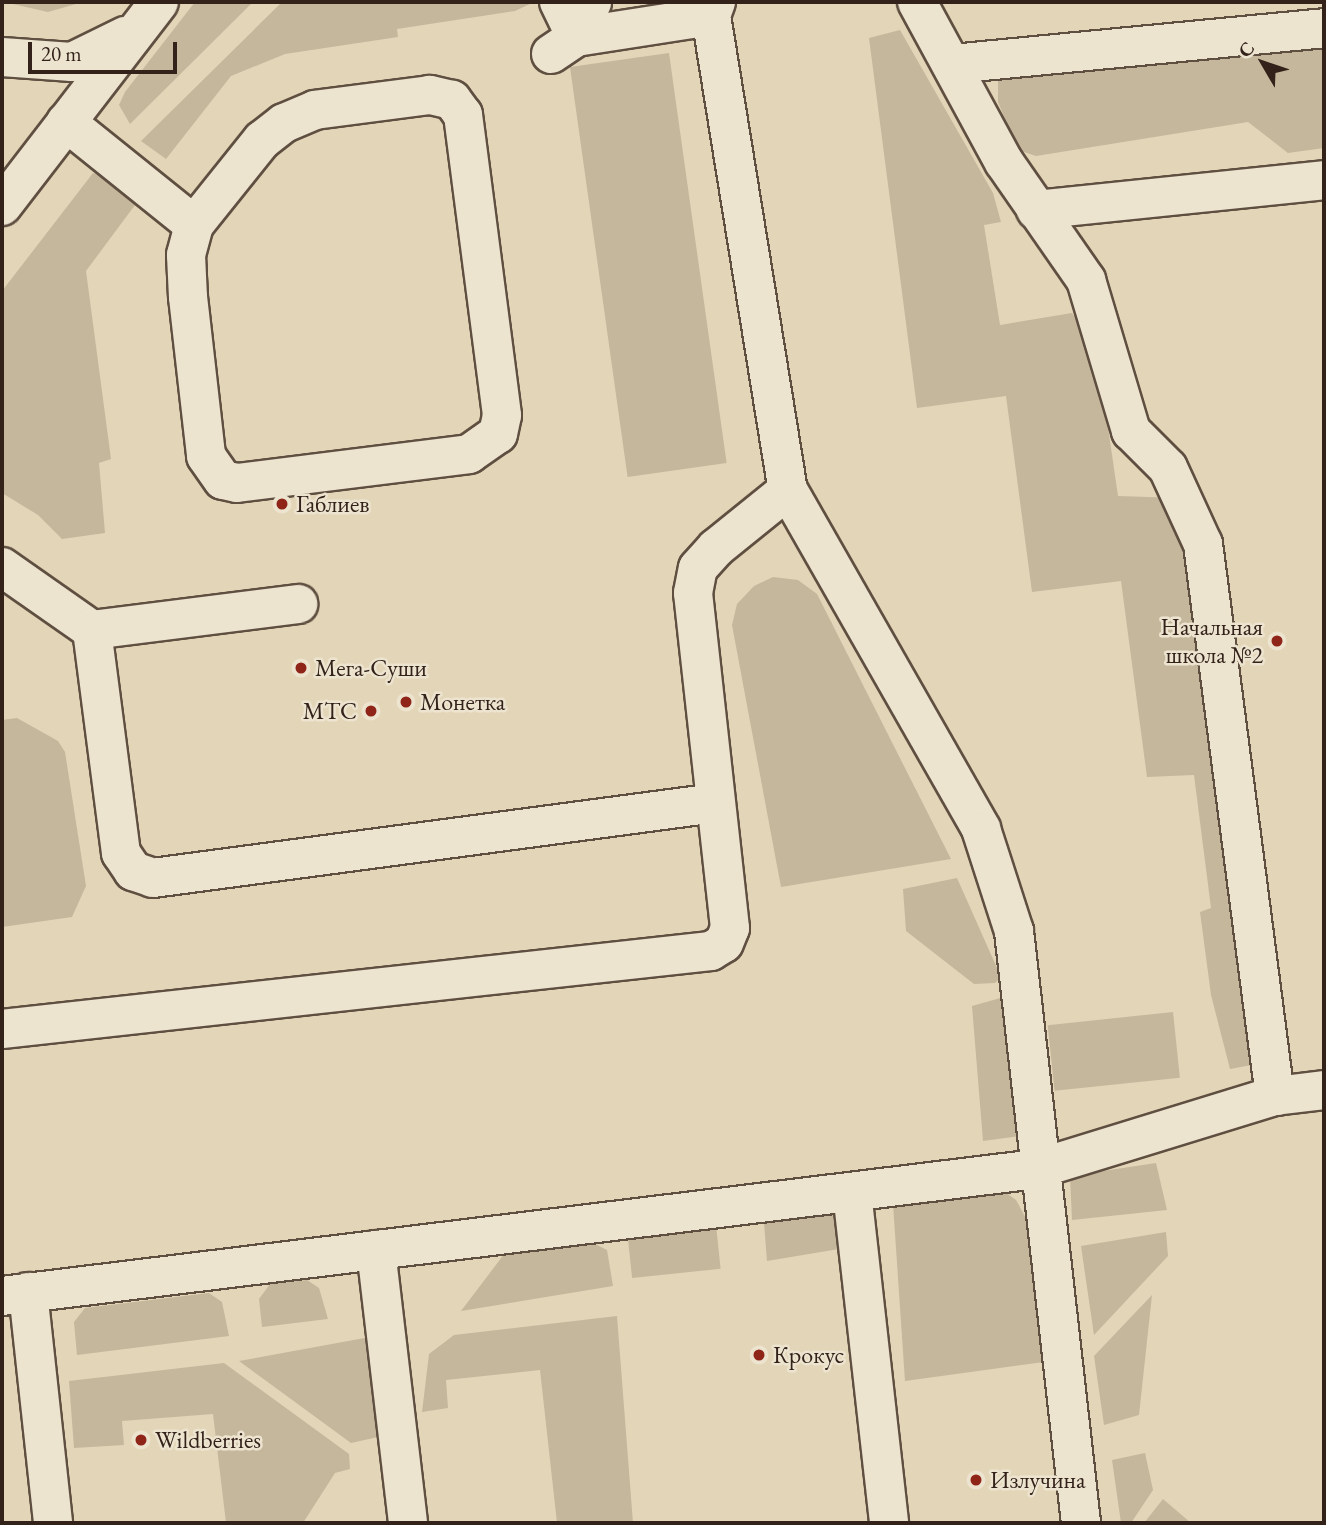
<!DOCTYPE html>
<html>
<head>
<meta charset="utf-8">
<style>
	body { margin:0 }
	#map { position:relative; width:1326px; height:1525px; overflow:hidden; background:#e3d5b7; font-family:"EB Garamond",serif }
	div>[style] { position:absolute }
	.green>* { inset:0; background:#c5b79c; transform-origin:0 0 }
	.roads { filter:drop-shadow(2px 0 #5f4f41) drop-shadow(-2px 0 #5f4f41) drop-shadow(0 2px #5f4f41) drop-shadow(0 -2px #5f4f41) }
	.minor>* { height:38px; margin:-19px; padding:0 19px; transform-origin:19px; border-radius:19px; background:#ede4d0 }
	.dots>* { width:19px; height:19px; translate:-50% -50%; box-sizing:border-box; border:4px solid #ede4d0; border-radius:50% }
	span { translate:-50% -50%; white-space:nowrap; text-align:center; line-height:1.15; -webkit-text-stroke:5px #ede4d0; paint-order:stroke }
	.poi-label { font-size:24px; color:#33221a }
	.left { translate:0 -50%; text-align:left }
	.right { translate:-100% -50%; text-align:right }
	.frame { position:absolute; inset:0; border:4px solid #33221a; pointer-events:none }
	.north { position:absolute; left:1228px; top:28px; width:70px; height:70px; -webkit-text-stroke:5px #ede4d0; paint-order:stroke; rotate:309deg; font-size:19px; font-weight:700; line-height:28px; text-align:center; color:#33221a }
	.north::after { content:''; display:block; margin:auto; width:24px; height:32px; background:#33221a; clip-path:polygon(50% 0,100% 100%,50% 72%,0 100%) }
	.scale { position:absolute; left:28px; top:42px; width:149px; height:32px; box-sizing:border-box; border:4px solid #33221a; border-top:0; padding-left:9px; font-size:21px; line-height:24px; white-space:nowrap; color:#33221a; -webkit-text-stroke:5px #ede4d0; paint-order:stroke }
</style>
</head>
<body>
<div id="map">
	<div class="green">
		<i style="clip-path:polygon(4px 2px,83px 2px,48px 12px)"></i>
		<i style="clip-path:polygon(195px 2px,253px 2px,130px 124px,119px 105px,125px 92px)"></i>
		<i style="clip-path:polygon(282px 2px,534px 2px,515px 11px,397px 29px,398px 37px,285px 54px,231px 76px,166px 159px,141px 141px)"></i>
		<i style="clip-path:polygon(900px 30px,993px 193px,1001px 222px,984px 225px,1000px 325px,1072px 313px,1097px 352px,1118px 496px,1178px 498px,1262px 1063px,1230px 1069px,1211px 995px,1200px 912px,1211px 908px,1194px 775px,1147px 777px,1121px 581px,1032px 592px,1006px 396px,917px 408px,869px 38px)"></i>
		<i style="clip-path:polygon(1324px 35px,1324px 148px,1288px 153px,1248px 122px,1036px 156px,1018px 150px,998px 102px,998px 75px)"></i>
		<i style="left:669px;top:53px;width:414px;height:100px;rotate:82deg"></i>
		<i style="clip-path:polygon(93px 173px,138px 190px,135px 205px,86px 271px,111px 459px,99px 463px,105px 533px,62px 539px,38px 515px,2px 493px,2px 291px)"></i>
		<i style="clip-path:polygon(773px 577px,798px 580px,817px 594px,951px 859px,781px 887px,732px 625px,737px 604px,754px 586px)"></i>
		<i style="clip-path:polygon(17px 718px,58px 741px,65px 752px,86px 886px,72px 917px,2px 927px,2px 720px)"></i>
		<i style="clip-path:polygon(957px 878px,1001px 977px,995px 983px,974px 984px,906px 931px,903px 889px)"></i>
		<i style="clip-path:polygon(1004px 997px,1027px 1135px,983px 1141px,972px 1006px)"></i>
		<i style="left:1173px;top:1012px;width:66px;height:126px;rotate:84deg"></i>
		<i style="clip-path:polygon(1156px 1163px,1167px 1210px,1072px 1220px,1070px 1176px)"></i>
		<i style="clip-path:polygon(994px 1184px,1016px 1200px,1029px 1224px,1044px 1362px,905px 1381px,893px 1204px)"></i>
		<i style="clip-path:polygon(835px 1213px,851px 1247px,767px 1261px,764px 1223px)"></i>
		<i style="left:716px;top:1225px;width:44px;height:89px;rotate:84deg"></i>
		<i style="clip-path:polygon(1166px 1232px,1168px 1256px,1094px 1335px,1081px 1246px)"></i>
		<i style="clip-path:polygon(595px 1244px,607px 1250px,613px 1286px,461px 1311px,505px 1253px)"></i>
		<i style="clip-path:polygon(307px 1280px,319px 1288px,328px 1319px,262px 1327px,259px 1299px,270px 1284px)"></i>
		<i style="clip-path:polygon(209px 1293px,222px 1302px,229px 1336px,77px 1355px,74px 1322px,85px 1308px)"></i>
		<i style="clip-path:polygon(1152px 1295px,1139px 1415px,1104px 1425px,1094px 1356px)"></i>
		<i style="clip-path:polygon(617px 1316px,633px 1523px,557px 1523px,540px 1370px,446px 1380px,448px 1408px,422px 1412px,429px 1354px,454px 1335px)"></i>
		<i style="clip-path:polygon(370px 1337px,378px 1437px,351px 1443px,239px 1361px)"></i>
		<i style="clip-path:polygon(224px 1363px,349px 1454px,350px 1469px,335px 1473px,303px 1523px,226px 1523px,213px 1414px,122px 1421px,124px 1445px,74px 1448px,69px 1381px)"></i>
		<i style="clip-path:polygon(1145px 1453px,1153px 1490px,1131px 1523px,1121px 1523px,1112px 1460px)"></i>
		<i style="clip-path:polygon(1163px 1499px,1191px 1523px,1144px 1523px)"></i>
	</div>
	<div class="roads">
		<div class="minor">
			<i style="left:559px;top:2px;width:39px;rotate:64deg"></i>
			<i style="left:716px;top:2px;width:15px;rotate:110deg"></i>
			<i style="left:711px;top:16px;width:480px;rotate:80.8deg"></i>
			<i style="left:788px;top:490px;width:390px;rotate:60.3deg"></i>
			<i style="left:981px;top:829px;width:107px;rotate:72.1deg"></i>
			<i style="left:1014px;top:931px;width:596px;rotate:83.54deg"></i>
			<i style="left:917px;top:2px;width:182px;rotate:61.5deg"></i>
			<i style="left:1004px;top:162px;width:144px;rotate:55.2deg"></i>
			<i style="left:1086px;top:280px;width:158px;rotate:73.4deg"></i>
			<i style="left:1131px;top:431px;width:52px;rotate:45deg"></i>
			<i style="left:1168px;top:468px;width:84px;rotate:65.3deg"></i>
			<i style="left:1203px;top:544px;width:557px;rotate:82.57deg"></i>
			<i style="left:576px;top:37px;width:38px;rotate:-65deg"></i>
			<i style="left:551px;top:54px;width:30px;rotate:-34deg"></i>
			<i style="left:576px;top:37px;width:137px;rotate:-8.8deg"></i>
			<i style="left:711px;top:16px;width:15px;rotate:-106deg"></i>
			<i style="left:2px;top:57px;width:70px;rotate:4.1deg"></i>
			<i style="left:72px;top:62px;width:59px;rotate:-26.1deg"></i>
			<i style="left:952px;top:64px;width:374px;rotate:-5.5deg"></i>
			<i style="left:66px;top:122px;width:164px;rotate:38.8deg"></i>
			<i style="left:194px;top:225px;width:31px;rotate:105deg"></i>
			<i style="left:186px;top:255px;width:42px;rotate:87.3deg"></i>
			<i style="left:188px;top:297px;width:160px;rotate:83.5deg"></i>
			<i style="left:206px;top:456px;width:29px;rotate:55deg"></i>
			<i style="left:223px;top:480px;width:14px;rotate:12deg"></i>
			<i style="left:237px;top:483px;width:234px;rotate:-7.1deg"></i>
			<i style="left:469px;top:454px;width:35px;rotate:-35deg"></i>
			<i style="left:498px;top:434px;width:19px;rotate:-78deg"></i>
			<i style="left:502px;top:415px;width:303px;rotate:-97.4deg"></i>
			<i style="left:463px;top:115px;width:19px;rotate:-126deg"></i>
			<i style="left:452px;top:100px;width:23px;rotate:-167deg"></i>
			<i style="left:430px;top:95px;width:116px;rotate:172.6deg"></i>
			<i style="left:315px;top:110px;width:34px;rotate:157deg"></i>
			<i style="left:284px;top:123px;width:28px;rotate:142deg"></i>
			<i style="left:262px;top:140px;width:109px;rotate:128.7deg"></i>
			<i style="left:2px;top:206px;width:257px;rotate:-52.4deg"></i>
			<i style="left:1036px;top:210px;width:290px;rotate:-5.9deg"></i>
			<i style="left:2px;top:567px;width:110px;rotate:35deg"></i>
			<i style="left:92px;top:630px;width:225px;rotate:82.6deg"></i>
			<i style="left:121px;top:853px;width:22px;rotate:56deg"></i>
			<i style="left:133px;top:871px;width:21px;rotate:19deg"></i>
			<i style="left:153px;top:878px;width:567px;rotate:-7.6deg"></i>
			<i style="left:92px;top:630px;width:208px;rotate:-7.2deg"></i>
			<i style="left:2px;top:1029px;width:713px;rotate:-6.28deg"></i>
			<i style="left:711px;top:951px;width:15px;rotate:-32deg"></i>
			<i style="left:724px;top:943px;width:16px;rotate:-68deg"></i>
			<i style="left:730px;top:928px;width:337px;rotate:-96.3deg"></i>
			<i style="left:693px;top:593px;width:25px;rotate:-79deg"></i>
			<i style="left:698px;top:568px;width:27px;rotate:-48deg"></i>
			<i style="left:716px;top:548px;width:92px;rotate:-38.9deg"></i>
			<i style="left:852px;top:1192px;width:333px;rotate:83.6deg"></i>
			<i style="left:376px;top:1250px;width:275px;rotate:83.3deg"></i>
			<i style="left:28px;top:1292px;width:232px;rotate:83.8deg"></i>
			<i style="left:2px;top:1296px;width:1043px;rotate:-7deg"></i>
			<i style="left:1037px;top:1169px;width:249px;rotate:-17.1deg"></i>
			<i style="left:1275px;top:1096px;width:49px;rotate:-7deg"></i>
		</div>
	</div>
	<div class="dots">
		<i style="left:282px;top:504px;background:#8f2418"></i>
		<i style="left:1277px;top:641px;background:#8f2418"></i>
		<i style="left:301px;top:668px;background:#8f2418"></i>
		<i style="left:406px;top:702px;background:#8f2418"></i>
		<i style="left:371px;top:711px;background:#8f2418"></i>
		<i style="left:759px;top:1355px;background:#8f2418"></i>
		<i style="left:141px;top:1440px;background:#8f2418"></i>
		<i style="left:976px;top:1480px;background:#8f2418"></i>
	</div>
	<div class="poi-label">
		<span class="left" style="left:296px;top:504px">Габлиев</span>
		<span class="right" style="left:1263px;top:641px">Начальная<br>школа №2</span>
		<span class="left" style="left:315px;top:668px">Мега-Суши</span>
		<span class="left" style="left:420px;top:702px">Монетка</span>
		<span class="right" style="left:357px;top:711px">МТС</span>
		<span class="left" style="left:773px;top:1355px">Крокус</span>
		<span class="left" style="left:155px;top:1440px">Wildberries</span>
		<span class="left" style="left:990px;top:1480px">Излучина</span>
	</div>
	<div class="frame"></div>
	<div class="north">С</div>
	<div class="scale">20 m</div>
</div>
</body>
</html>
